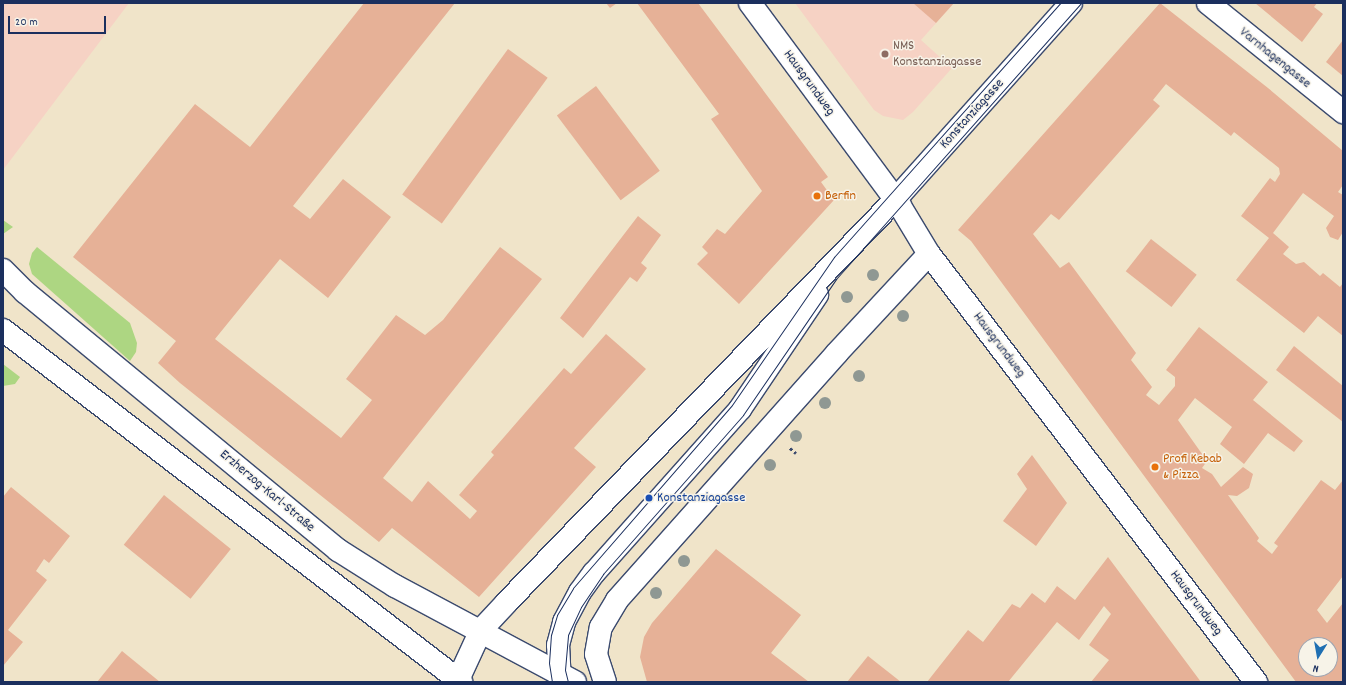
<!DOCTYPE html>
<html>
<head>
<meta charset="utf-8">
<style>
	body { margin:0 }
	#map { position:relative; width:1346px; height:685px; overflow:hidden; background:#f0e4c9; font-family:Dekko,sans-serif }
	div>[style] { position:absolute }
	.built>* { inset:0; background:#f6d2c4 }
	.green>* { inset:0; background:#add682 }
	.building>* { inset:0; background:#e6b197; transform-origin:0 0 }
	.path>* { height:2.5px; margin-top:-1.25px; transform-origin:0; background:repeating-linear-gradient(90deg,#3b4a6e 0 3px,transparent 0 6px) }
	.roads { filter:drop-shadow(1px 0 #3b4a6e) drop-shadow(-1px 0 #3b4a6e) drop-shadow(0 1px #3b4a6e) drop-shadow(0 -1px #3b4a6e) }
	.minor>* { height:22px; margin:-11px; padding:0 11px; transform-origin:11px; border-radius:11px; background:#fff }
	.major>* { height:22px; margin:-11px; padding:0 11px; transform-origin:11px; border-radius:11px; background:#fff }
	.tram>* { height:1px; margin:-0.5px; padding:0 0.5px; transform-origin:0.5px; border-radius:0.5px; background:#1b2f5e }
	.trees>* { width:12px; height:12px; margin:-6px; border-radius:50%; background:#8f9893 }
	.dots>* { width:11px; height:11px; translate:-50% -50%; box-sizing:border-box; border:2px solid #f7f3e8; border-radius:50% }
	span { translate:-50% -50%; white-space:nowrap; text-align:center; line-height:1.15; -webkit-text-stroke:3px #f7f3e8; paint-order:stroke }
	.education-label { font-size:14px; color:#785e54 }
	.left { translate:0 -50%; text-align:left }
	.street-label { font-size:14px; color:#1b2f5e }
	.food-label { font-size:14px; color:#c56008 }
	.transit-label { font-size:14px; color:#164399 }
	.frame { position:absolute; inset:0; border:4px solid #1b2f5e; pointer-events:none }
	.north { position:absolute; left:1298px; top:637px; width:40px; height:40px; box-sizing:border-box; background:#f7f3e8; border:1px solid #9fa5b1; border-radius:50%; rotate:191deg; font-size:11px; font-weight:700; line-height:16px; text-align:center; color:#1b2f5e }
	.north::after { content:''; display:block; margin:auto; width:14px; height:18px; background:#1f6fb2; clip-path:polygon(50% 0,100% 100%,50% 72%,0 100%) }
	.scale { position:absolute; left:8px; top:16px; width:98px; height:18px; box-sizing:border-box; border:2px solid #1b2f5e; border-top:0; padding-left:5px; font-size:12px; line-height:14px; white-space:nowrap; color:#1b2f5e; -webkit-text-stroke:3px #f7f3e8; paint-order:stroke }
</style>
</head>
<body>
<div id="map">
	<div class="built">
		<i style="clip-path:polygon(3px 3px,129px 3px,3px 170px)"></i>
		<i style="clip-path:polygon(795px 3px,954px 3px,921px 40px,952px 68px,913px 112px,903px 120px,883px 116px,874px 110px)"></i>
	</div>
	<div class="green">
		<i style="clip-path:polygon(3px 220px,13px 227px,3px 234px)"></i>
		<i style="clip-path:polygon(37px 247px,130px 323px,137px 343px,136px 352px,130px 361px,32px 274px,29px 264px,32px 253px)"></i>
		<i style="clip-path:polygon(3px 364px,20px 377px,15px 384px,3px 386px)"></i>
	</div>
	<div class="building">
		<i style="clip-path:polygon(364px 3px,455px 3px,293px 206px,310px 219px,343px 179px,391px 217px,328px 298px,280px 259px,215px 339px,341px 438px,372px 400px,346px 379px,396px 315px,425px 335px,443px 320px,500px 247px,542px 279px,383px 478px,412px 502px,428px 481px,470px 519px,477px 511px,459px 495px,494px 455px,491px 452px,564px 368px,571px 374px,606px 334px,646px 369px,574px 448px,596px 467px,479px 597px,392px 528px,379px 542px,180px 383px,158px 363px,176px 341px,73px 257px,195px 104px,250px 147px)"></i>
		<i style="clip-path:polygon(606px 3px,617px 3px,610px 8px)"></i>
		<i style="clip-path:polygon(637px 3px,698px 3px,828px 177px,821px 182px,834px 200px,739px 304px,697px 264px,708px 253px,702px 247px,717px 229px,725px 234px,762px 191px,711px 119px,719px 114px)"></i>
		<i style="clip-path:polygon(913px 3px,954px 3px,936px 23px)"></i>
		<i style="clip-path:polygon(evenodd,1160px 3px,1268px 88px,1343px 151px,1343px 185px,1338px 192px,1343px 195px,1343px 232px,1338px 240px,1330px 237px,1326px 228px,1334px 216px,1303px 193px,1273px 233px,1289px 247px,1283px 254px,1296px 264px,1304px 262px,1320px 276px,1323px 273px,1340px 287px,1343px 283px,1343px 336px,1318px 316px,1304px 333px,1236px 280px,1269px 238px,1241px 216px,1270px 178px,1275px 182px,1280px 174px,1279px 168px,1234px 132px,1231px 136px,1166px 84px,1153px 100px,1160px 106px,1059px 220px,1051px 214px,1033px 234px,1060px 268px,1069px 262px,1136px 353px,1131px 360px,1152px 387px,1146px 395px,1159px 405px,1175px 386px,1175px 377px,1166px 370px,1199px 327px,1268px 382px,1253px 400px,1303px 441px,1294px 452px,1268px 433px,1244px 464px,1220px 444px,1232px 427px,1195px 398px,1178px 420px,1207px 461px,1202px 468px,1212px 474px,1221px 487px,1243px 467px,1253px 474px,1249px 488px,1237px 496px,1228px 495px,1259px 538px,1257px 541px,1272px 554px,1278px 546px,1274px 543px,1321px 480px,1335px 490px,1343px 480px,1343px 576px,1317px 610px,1327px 623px,1343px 603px,1343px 682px,1296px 682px,971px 241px,958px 230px,1160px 3px,1306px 645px,1330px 645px,1330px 669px,1306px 669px,1306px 645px)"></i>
		<i style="clip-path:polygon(1255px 3px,1317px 3px,1314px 7px,1323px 14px,1302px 42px)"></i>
		<i style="clip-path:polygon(1343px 40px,1343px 76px,1326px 62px)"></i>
		<i style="left:508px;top:49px;width:49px;height:180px;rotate:36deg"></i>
		<i style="left:596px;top:86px;width:106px;height:49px;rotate:53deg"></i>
		<i style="clip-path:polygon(638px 216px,661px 235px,641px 263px,647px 268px,637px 282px,630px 277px,583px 338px,560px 318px)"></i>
		<i style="left:1151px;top:239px;width:58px;height:41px;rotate:38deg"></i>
		<i style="clip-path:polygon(1294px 346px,1343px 386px,1343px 422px,1276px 370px)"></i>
		<i style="clip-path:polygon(1032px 455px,1067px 503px,1036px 546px,1003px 521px,1027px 489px,1017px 474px)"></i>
		<i style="clip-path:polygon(11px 487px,70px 536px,49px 563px,44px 559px,36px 571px,47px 580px,8px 630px,23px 642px,3px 666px,3px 497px)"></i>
		<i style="left:164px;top:495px;width:86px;height:64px;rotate:39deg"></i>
		<i style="clip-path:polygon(716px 549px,801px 615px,771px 653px,809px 682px,647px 682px,640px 657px,644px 637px,652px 623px)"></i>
		<i style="clip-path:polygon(1108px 557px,1201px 682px,1091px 682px,1109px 660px,1089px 645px,1111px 614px,1104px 606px,1079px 640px,1057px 622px,1008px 682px,927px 682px,968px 630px,983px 642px,1012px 604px,1020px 608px,1032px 593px,1045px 603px,1057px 586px,1075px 600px)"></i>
		<i style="clip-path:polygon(122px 651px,160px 682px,97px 682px)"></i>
		<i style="clip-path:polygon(868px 656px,901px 682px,847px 682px)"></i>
	</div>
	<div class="path">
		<i style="left:790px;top:448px;width:8px;rotate:40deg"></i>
	</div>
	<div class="roads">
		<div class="minor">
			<i style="left:750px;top:3px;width:252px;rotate:53.5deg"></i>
			<i style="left:900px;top:206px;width:56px;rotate:58.9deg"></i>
			<i style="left:929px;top:254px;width:539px;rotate:52.62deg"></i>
			<i style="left:1208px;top:3px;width:174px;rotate:38.9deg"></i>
			<i style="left:457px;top:682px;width:57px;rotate:-65.2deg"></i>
			<i style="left:481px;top:630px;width:37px;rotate:-47deg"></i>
			<i style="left:506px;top:603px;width:560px;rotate:-46.01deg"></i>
			<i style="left:895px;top:200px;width:264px;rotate:-48.2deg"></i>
			<i style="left:560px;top:682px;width:37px;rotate:-93deg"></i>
			<i style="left:558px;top:645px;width:24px;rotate:-75deg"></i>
			<i style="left:564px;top:622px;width:34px;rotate:-62deg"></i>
			<i style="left:580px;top:592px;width:24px;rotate:-54deg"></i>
			<i style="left:594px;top:573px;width:220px;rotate:-48.3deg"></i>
			<i style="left:740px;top:409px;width:138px;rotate:-56deg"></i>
			<i style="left:605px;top:682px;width:29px;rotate:-108deg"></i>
			<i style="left:596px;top:654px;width:27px;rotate:-80deg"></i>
			<i style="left:601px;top:627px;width:31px;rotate:-59deg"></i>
			<i style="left:617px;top:600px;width:331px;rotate:-48.3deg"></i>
			<i style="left:837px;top:353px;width:135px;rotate:-47.1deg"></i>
		</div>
		<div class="major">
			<i style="left:3px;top:270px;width:31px;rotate:45deg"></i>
			<i style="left:25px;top:292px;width:406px;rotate:39.5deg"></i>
			<i style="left:338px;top:550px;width:67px;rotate:32.3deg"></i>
			<i style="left:395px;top:586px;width:204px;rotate:28.1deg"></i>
			<i style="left:3px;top:330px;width:578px;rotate:37.54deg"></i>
		</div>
	</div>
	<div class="tram">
		<i style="left:552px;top:682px;width:19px;rotate:-99deg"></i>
		<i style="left:549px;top:663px;width:28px;rotate:-86deg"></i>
		<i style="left:551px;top:635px;width:21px;rotate:-73deg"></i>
		<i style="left:557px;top:615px;width:31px;rotate:-59deg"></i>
		<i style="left:573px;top:588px;width:242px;rotate:-49deg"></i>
		<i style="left:732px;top:405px;width:180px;rotate:-55.4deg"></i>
		<i style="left:834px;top:257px;width:340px;rotate:-48.3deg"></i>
		<i style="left:568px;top:682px;width:12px;rotate:-104deg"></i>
		<i style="left:565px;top:670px;width:35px;rotate:-85deg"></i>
		<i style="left:568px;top:635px;width:31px;rotate:-65deg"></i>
		<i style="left:581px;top:607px;width:40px;rotate:-56deg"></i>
		<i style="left:603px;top:574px;width:212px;rotate:-48.6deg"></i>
		<i style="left:743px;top:415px;width:165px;rotate:-55.6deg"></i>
		<i style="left:836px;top:279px;width:369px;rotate:-48.4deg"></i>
	</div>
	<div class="trees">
		<i style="left:873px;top:275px"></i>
		<i style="left:847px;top:297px"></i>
		<i style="left:903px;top:316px"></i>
		<i style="left:859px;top:376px"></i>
		<i style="left:825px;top:403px"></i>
		<i style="left:796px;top:436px"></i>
		<i style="left:770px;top:465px"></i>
		<i style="left:684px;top:561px"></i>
		<i style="left:656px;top:593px"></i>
	</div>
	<div class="dots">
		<i style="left:885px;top:54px;background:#8d6e63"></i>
		<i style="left:817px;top:196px;background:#e8710a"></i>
		<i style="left:1155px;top:467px;background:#e8710a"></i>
		<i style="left:649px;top:498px;background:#1a4fb4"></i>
	</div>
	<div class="education-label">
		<span class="left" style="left:893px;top:54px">NMS<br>Konstanziagasse</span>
	</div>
	<div class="street-label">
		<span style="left:1275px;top:58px;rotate:39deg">Varnhagengasse</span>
		<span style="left:809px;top:83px;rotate:54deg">Hausgrundweg</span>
		<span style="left:972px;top:114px;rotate:-48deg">Konstanziagasse</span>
		<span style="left:999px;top:345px;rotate:53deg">Hausgrundweg</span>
		<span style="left:267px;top:491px;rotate:40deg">Erzherzog-Karl-Straße</span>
		<span style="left:1196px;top:603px;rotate:53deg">Hausgrundweg</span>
	</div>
	<div class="food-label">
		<span class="left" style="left:825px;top:196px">Berfin</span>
		<span class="left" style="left:1163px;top:467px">Profi Kebab<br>&amp; Pizza</span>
	</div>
	<div class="transit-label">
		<span class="left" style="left:657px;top:498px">Konstanziagasse</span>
	</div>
	<div class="frame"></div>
	<div class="north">N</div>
	<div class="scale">20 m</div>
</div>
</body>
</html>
